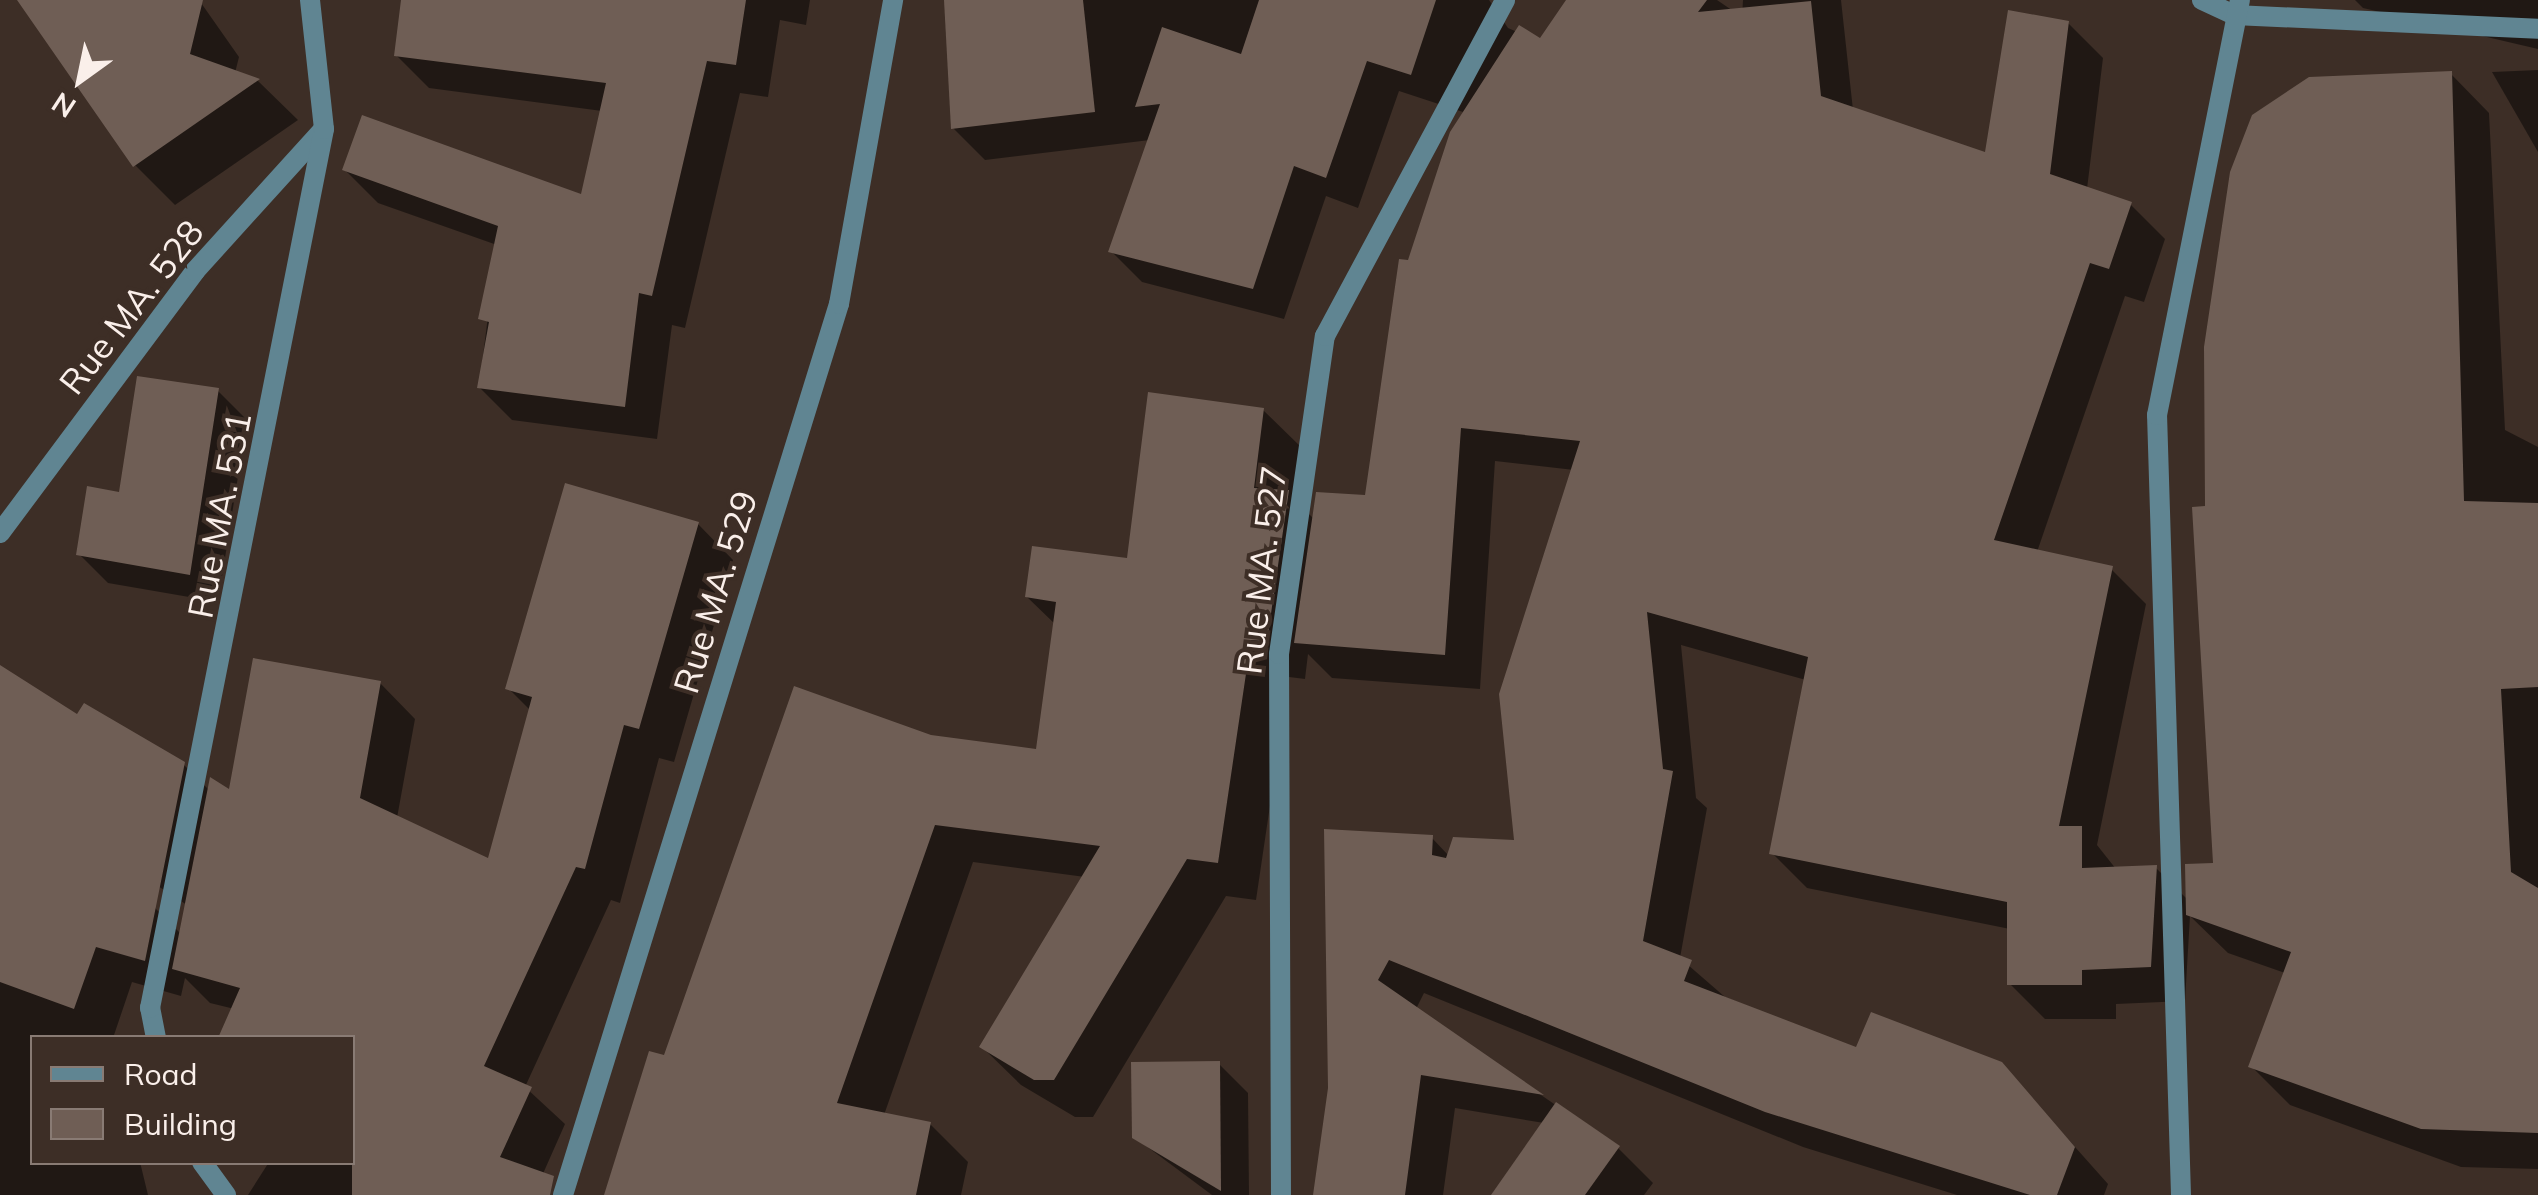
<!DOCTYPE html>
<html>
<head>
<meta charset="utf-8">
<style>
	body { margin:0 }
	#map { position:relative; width:2538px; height:1195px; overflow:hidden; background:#3d2e26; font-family:Mulish,sans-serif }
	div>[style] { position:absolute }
	.shadow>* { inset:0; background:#0007 }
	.building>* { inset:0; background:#6f5e55 }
	.service>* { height:20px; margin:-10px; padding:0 10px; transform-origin:10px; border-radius:10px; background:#608592 }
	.minor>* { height:20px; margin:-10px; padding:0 10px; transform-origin:10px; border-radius:10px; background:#608592 }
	span { translate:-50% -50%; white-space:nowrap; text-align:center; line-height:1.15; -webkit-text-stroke:8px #3d2e26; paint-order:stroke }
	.street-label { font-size:35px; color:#faefea }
	.legend { position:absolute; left:30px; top:1035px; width:325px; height:130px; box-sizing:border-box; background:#3d2e26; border:2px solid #897b74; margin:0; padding:12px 18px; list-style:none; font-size:30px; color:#faefea }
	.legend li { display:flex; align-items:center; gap:20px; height:50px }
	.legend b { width:50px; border:2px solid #897b74 }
	.north { position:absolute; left:30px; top:30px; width:100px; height:100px; -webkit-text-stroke:8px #3d2e26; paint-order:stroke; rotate:213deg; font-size:28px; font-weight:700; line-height:40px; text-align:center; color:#faefea }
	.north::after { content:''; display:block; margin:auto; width:35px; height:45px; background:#faefea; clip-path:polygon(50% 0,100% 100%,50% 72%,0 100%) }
</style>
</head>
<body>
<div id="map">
	<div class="shadow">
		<i style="clip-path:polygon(20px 0,199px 0,239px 57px,235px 73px,258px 81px,298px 120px,175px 205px,135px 165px)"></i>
		<i style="clip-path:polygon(403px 0,810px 0,806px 25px,780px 20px,768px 97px,740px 93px,685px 328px,672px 325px,657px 439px,512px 420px,479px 387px,497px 245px,378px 203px,345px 170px,582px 197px,602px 111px,429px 88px,396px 55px)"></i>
		<i style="clip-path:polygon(946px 0,1489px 0,1508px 28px,1541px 42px,1569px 0,1717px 0,1742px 17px,1743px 0,1841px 0,1853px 110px,1987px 155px,2068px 23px,2103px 58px,2087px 189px,2130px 204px,2165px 239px,2144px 302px,2125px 296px,2037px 552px,2111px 569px,2146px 604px,2097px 845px,2116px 869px,2156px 868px,2188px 900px,2216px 866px,2208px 508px,2451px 74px,2489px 113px,2505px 430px,2538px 447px,2538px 1169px,2461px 1167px,2290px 1105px,2251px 1066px,2285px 973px,2228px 953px,2190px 916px,2185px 1001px,2116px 1004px,2116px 1019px,2045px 1019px,2010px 984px,2010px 929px,1807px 888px,1772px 853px,1806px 680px,1681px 645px,1696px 798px,1707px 808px,1680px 958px,1725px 997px,1858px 1050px,2001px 1064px,2108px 1184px,2104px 1195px,1957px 1195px,1803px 1147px,1424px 993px,1416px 1009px,1618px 1148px,1653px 1183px,1644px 1195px,1494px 1195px,1544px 1123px,1455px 1108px,1443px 1195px,1316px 1195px,1331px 1088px,1432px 838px,1449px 856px,1516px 843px,1574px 470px,1495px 461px,1480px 689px,1332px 678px,1308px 654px,1305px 679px,1289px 677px,1256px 900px,1226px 896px,1093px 1117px,1075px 1117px,1021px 1085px,982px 1047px,1085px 877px,973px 862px,884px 1115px,930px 1124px,968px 1162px,961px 1195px,607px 1195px,665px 1058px,930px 737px,1038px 751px,1056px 625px,1027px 597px,1129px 561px,1263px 410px,1302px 448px,1295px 500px,1315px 520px,1367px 498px,1410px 263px,1463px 112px,1399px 91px,1358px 208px,1326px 196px,1284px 319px,1142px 282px,1111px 251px,1150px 140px,985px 160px,953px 128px)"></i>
		<i style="clip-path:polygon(2355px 0,2538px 0,2538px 49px,2363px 8px)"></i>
		<i style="clip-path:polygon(2538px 70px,2538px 152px,2492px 72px)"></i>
		<i style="clip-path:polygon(218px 391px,247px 420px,218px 602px,108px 583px,79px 554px)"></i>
		<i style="clip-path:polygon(698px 524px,733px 560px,674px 762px,659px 758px,620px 903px,611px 900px,525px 1087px,565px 1124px,538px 1185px,548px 1195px,248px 1195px,269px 1162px,352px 1162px,352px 1038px,210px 1003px,185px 978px,181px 996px,132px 982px,113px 1038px,32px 1038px,32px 1162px,140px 1162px,148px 1195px,0 1195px,0 853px,155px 908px,181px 934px,187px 905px,0 783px,0 668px,78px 718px,183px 764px,210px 791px,231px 793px,380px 683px,415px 719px,397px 818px,489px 861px,530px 710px,508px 688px)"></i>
		<i style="clip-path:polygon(1219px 1064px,1248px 1093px,1249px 1195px,1212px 1195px,1134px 1137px)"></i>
	</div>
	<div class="building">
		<i style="clip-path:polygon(17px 0,203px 0,190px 54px,260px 79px,133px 167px)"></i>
		<i style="clip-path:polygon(401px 0,746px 0,736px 65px,707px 61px,652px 296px,639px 293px,625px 407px,477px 388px,489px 322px,478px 319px,498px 226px,342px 170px,362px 115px,581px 194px,606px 83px,394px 56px)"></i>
		<i style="clip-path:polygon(944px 0,1083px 0,1095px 112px,951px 129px)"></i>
		<i style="clip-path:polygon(1259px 0,1436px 0,1411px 75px,1367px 61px,1326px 178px,1294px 166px,1253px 289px,1108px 252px,1160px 104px,1135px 107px,1162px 27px,1241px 54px)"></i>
		<i style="clip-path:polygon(1566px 0,1707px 0,1698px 12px,1811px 1px,1821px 96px,1985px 152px,2008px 10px,2069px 21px,2050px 174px,2132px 202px,2109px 269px,2090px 263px,1994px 540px,2113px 566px,2059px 826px,2082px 826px,2082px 868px,2157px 865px,2151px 967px,2082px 970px,2082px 985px,2007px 985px,2007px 902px,1769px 854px,1808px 657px,1647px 612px,1663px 769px,1673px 771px,1643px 941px,1692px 960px,1684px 981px,1856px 1047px,1871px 1012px,2002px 1062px,2075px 1147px,2057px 1195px,2030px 1195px,1765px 1112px,1389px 960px,1378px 980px,1544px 1095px,1421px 1075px,1405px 1195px,1313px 1195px,1328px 1088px,1324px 829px,1433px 835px,1432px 855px,1446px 858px,1453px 837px,1514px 840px,1499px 694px,1580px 441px,1461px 428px,1445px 655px,1294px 643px,1316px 492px,1365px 495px,1399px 259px,1408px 260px,1450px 132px,1519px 25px,1540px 38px)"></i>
		<i style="clip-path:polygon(2452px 71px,2464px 501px,2538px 503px,2538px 687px,2501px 689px,2511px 872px,2538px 888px,2538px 1133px,2421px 1129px,2248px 1067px,2291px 952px,2186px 915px,2185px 864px,2213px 863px,2192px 507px,2205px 506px,2204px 347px,2230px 172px,2252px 115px,2309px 77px)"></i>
		<i style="clip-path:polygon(137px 376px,219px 388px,190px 575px,76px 555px,87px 486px,119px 492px)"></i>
		<i style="clip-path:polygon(1148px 392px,1264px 408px,1254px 488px,1289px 490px,1267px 641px,1251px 640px,1218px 863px,1187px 859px,1054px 1080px,1034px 1080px,979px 1047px,1100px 846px,935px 825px,837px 1103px,931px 1122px,916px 1195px,604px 1195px,649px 1051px,664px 1055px,794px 686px,931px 735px,1036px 749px,1056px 602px,1025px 597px,1032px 546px,1127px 558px)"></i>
		<i style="clip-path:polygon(565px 483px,699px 522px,639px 729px,624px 725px,585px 869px,576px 867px,484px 1066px,532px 1087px,500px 1157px,554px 1176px,550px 1195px,352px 1195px,352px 1038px,218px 1038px,240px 988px,172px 969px,210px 777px,229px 789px,253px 658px,381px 681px,360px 798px,488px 858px,532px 697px,505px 689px)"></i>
		<i style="clip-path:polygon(0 665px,77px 714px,84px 703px,185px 762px,145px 961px,96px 947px,74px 1009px,0 982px)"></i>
		<i style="clip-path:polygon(1220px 1061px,1221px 1191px,1132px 1138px,1131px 1062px)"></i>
		<i style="clip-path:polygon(1556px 1102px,1620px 1146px,1585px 1195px,1491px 1195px)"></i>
	</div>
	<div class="service">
		<i style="left:2234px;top:15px;width:304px;rotate:2.6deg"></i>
	</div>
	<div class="minor">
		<i style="left:2202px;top:0;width:35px;rotate:25deg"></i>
		<i style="left:0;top:533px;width:327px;rotate:-53.3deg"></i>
		<i style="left:195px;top:271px;width:189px;rotate:-47.8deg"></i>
		<i style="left:156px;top:1038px;width:31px;rotate:-101deg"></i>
		<i style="left:150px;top:1008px;width:896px;rotate:-78.8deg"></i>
		<i style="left:324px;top:129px;width:130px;rotate:-96.2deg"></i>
		<i style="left:202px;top:1162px;width:41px;rotate:54deg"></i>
		<i style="left:563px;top:1195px;width:933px;rotate:-72.79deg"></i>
		<i style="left:839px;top:304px;width:309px;rotate:-79.9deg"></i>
		<i style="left:1281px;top:1195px;width:541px;rotate:-90.21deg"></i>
		<i style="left:1279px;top:654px;width:321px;rotate:-81.8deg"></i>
		<i style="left:1325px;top:336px;width:381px;rotate:-61.8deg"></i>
		<i style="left:2181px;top:1195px;width:780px;rotate:-91.76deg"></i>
		<i style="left:2157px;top:415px;width:423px;rotate:-78.7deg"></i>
	</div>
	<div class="street-label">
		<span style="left:131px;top:307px;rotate:-52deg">Rue MA. 528</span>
		<span style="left:219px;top:515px;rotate:-79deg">Rue MA. 531</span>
		<span style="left:1261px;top:570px;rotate:-83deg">Rue MA. 527</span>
		<span style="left:715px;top:592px;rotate:-73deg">Rue MA. 529</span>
	</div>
	<ul class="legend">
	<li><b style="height:12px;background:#608592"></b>Road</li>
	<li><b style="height:28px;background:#6f5e55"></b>Building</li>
	</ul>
	<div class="north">N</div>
</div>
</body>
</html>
